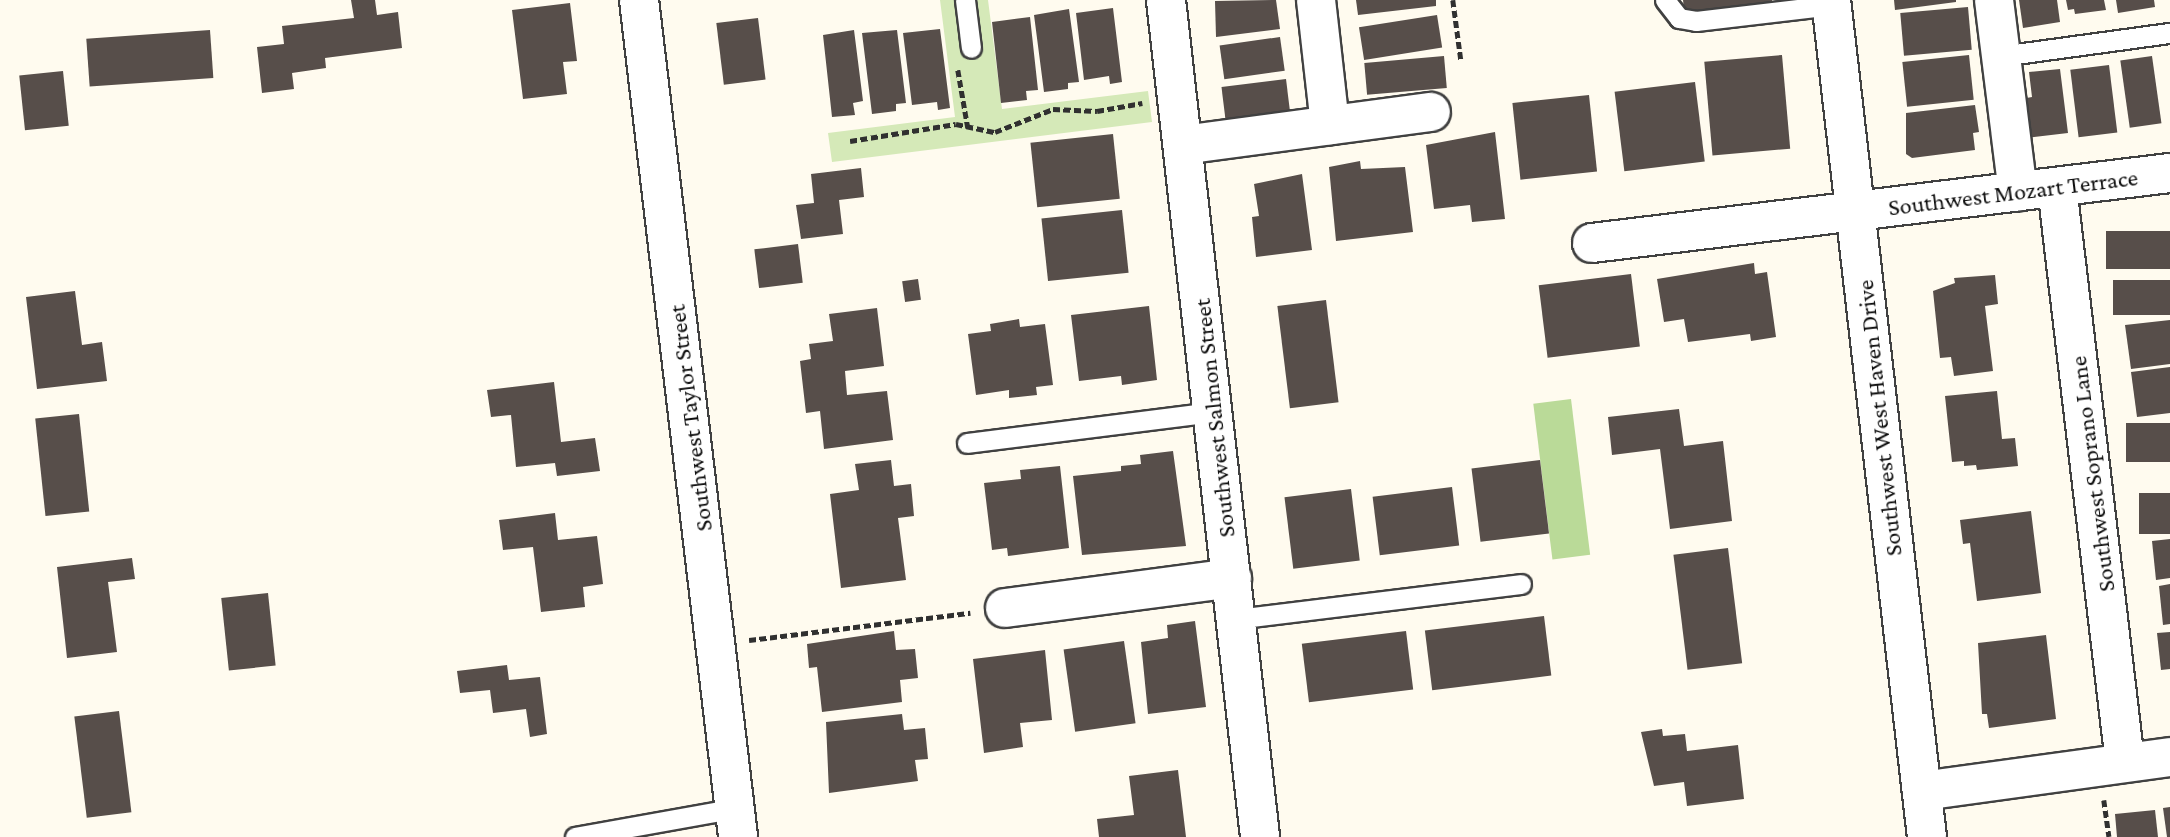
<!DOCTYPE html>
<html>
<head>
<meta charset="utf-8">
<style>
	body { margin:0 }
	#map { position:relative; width:2170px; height:837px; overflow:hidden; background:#fffbef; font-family:"Crimson Pro",serif }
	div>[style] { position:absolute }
	.green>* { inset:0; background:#d5e9b8 }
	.forest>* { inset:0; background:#bada98; transform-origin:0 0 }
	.building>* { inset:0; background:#574e4a; transform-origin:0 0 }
	.path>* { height:4.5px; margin-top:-2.25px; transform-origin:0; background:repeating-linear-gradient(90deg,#303030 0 7px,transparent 0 10.5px) }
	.roads { filter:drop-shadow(2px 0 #414141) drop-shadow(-2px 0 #414141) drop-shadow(0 2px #414141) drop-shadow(0 -2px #414141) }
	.service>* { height:19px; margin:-9.5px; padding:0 9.5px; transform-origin:9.5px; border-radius:9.5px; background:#fff }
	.minor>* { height:38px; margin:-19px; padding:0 19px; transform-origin:19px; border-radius:19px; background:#fff }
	span { translate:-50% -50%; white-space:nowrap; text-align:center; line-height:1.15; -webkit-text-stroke:7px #fff; paint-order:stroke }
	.street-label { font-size:24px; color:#0e0e0e }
</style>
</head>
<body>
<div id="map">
	<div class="green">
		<i style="clip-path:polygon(940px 0,988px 0,1002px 109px,1148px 91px,1152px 122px,832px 162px,828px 133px,955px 117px)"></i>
	</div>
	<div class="forest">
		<i style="left:1571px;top:399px;width:157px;height:38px;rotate:83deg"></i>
	</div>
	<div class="building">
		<i style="clip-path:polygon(351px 0,375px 0,377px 15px,398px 12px,402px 48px,325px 58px,326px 68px,292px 73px,294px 89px,262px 93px,257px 47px,284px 44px,282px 26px,354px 18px)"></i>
		<i style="clip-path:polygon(1276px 0,1280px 29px,1216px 37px,1215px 1px)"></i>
		<i style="clip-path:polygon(1356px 0,1436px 0,1436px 6px,1358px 15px)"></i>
		<i style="clip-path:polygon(1683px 0,1772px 0,1773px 6px,1685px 18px)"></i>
		<i style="clip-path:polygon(1894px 0,1956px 0,1956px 2px,1895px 10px)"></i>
		<i style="clip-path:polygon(2019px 0,2057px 0,2060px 22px,2023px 28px)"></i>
		<i style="clip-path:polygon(2066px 0,2104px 0,2106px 10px,2075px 14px,2074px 9px,2068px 10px)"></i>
		<i style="clip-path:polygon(2116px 0,2154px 0,2155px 7px,2118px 13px)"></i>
		<i style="clip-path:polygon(570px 3px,577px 61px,563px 62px,567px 94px,523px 99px,512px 10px)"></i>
		<i style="left:1968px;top:7px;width:43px;height:68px;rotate:85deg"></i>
		<i style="clip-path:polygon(1113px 8px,1122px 82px,1110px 84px,1109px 76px,1084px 80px,1076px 13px)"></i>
		<i style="clip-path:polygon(1069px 9px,1079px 82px,1068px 83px,1068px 89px,1044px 92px,1034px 15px)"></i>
		<i style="left:1437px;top:15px;width:33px;height:79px;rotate:81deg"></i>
		<i style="clip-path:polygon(1030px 17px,1038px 90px,1026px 91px,1027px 100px,1001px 103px,992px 22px)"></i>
		<i style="left:758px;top:18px;width:62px;height:42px;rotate:83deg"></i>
		<i style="clip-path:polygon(940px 29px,950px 108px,938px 110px,937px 102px,912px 105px,903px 33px)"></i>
		<i style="left:210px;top:30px;width:48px;height:124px;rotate:86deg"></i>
		<i style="clip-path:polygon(854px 30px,863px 101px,853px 103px,855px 115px,832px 117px,823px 35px)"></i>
		<i style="clip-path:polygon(897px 30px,906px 103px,896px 104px,896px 111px,872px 114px,862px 33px)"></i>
		<i style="left:1280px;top:37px;width:34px;height:61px;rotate:82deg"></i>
		<i style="left:1782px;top:55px;width:94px;height:78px;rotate:85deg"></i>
		<i style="left:1969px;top:55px;width:45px;height:67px;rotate:84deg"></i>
		<i style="left:1444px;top:56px;width:32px;height:80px;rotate:85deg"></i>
		<i style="left:2152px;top:56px;width:68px;height:32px;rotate:82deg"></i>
		<i style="left:2109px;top:65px;width:68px;height:39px;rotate:83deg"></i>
		<i style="clip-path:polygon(2060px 69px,2068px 133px,2026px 138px,2021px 99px,2032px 97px,2029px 72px)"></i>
		<i style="left:63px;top:71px;width:55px;height:44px;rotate:84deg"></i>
		<i style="left:1286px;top:79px;width:35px;height:65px;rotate:83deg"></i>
		<i style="left:1695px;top:82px;width:80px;height:81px;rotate:83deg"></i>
		<i style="left:1589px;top:95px;width:77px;height:77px;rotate:84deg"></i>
		<i style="clip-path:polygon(1975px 105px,1979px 132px,1973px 133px,1975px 150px,1912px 158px,1906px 154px,1906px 113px)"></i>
		<i style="clip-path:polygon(1495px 132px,1505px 219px,1472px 222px,1470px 205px,1434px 209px,1426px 145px)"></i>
		<i style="left:1113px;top:134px;width:65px;height:83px;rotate:84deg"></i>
		<i style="clip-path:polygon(1360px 161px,1361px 169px,1405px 167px,1413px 232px,1336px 241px,1329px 167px)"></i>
		<i style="clip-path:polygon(861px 168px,864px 197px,839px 200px,843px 234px,801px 239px,796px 205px,814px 203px,811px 174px)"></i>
		<i style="clip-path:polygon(1302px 174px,1312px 250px,1256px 257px,1252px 217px,1259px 216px,1254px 184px)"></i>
		<i style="left:1122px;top:210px;width:63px;height:81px;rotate:84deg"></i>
		<i style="left:2170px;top:231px;width:38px;height:64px;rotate:90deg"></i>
		<i style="left:798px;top:244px;width:39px;height:44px;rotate:83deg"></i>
		<i style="clip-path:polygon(1754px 263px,1755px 274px,1767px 272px,1776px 337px,1751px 341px,1750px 334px,1688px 342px,1684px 319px,1664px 322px,1657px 279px)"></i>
		<i style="left:1631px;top:274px;width:73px;height:93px;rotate:83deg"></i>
		<i style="clip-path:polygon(1995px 275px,1998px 304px,1985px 306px,1993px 371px,1954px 376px,1951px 357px,1940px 358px,1933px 291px,1955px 283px,1954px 278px)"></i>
		<i style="left:918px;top:279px;width:21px;height:16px;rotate:82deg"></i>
		<i style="left:2170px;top:280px;width:35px;height:57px;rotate:90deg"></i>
		<i style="clip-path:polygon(75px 291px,82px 345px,102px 342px,107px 381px,37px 389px,26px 297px)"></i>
		<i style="left:1326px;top:300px;width:103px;height:49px;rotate:83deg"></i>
		<i style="clip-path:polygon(1149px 306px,1157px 380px,1122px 385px,1121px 376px,1079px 381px,1071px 315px)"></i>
		<i style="clip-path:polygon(877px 308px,884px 366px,845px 371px,847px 395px,887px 391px,893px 440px,824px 449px,820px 411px,806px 413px,800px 361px,811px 359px,809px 344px,833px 341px,829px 314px)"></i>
		<i style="clip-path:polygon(1019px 319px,1020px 327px,1045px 324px,1053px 385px,1036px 387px,1037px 395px,1009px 398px,1009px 390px,976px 395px,968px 334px,991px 331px,990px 324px)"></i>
		<i style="clip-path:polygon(2170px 320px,2170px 364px,2131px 369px,2125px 325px)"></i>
		<i style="clip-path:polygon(2170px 367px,2170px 413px,2137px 417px,2131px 372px)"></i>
		<i style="clip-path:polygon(554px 382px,561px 442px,595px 438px,600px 471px,557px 476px,555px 463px,516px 467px,511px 415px,491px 417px,487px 390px)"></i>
		<i style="clip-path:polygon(1997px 391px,2002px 439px,2015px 438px,2018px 466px,1977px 470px,1976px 465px,1964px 466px,1964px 461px,1952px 462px,1945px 396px)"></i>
		<i style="clip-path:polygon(1679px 409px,1684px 446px,1723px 441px,1732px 521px,1670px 529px,1660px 449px,1612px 455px,1608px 417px)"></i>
		<i style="left:79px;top:414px;width:98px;height:44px;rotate:84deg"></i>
		<i style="left:2170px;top:423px;width:39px;height:44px;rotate:90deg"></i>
		<i style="clip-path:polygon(1173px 451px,1186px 546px,1082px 555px,1073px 476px,1121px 471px,1121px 466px,1141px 464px,1140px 455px)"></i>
		<i style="clip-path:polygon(891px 460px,894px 486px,911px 484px,914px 516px,898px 518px,906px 580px,841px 588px,830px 494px,859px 490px,855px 464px)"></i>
		<i style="left:1540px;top:460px;width:74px;height:69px;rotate:83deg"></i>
		<i style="clip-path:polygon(1060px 466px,1069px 548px,1008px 556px,1007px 548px,992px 550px,984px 483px,1021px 479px,1020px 470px)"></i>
		<i style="left:1452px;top:487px;width:59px;height:80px;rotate:83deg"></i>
		<i style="left:1351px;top:489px;width:72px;height:67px;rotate:83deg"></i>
		<i style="left:2170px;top:493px;width:41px;height:31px;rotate:90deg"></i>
		<i style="clip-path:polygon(2031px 511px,2041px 593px,1977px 601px,1970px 543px,1963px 544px,1960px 520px)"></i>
		<i style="clip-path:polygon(555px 513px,558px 540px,597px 536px,603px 584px,583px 587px,585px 607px,541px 612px,533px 547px,503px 550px,499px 520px)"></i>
		<i style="clip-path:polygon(2170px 539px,2170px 578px,2156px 580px,2152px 541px)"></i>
		<i style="left:1728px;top:548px;width:116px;height:55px;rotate:83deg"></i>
		<i style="clip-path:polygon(132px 558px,135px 579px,108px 582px,117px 652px,67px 658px,57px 567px)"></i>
		<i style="clip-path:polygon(2170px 584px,2170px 624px,2163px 625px,2159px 586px)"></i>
		<i style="left:268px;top:593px;width:73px;height:47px;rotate:84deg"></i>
		<i style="left:1544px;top:616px;width:60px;height:120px;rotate:83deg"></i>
		<i style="clip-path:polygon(1195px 621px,1206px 707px,1148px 714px,1141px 642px,1168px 638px,1167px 625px)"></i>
		<i style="clip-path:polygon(894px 631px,896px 650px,915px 649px,918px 678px,900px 680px,902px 702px,822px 712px,817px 667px,809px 668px,807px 644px)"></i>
		<i style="left:1406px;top:631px;width:59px;height:105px;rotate:83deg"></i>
		<i style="clip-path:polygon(2170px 632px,2170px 669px,2161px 670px,2157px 633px)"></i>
		<i style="clip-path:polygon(2046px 635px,2056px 719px,1989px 728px,1987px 714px,1982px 714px,1978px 643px)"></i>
		<i style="left:1124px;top:641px;width:83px;height:61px;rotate:82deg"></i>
		<i style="clip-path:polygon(1045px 650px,1052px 720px,1020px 723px,1023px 747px,984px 753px,973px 659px)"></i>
		<i style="clip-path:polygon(507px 665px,509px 680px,540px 677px,547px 734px,530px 737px,526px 709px,493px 713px,490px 690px,460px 693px,457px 671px)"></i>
		<i style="left:119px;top:711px;width:102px;height:45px;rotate:83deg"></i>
		<i style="clip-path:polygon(902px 714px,904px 730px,925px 728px,928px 759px,915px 760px,918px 781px,829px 793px,826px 722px)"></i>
		<i style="clip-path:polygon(1662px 729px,1663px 736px,1685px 734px,1687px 751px,1738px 745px,1744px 799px,1687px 806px,1684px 782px,1654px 786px,1641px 732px)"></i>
		<i style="clip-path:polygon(1178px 770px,1186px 837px,1099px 837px,1097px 819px,1134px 815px,1129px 776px)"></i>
		<i style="clip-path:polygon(2170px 807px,2170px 837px,2167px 837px,2163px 808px)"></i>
		<i style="clip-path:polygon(2155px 810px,2158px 837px,2117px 837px,2115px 814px)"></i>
	</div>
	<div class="path">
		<i style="left:1453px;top:0;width:61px;rotate:82.4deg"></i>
		<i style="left:958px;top:70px;width:59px;rotate:80.2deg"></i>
		<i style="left:850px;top:141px;width:107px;rotate:-9.1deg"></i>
		<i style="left:956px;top:124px;width:40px;rotate:12deg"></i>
		<i style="left:995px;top:132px;width:62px;rotate:-21.6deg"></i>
		<i style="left:1053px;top:109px;width:44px;rotate:2.6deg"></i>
		<i style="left:1097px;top:111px;width:46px;rotate:-10.1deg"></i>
		<i style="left:749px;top:640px;width:223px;rotate:-7deg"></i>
		<i style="left:2104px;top:800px;width:37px;rotate:82deg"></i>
	</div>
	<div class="roads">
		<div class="service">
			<i style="left:965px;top:0;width:48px;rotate:82.9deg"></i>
			<i style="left:1665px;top:0;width:23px;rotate:52deg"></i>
			<i style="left:1679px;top:18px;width:17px;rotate:10deg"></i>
			<i style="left:1696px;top:21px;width:137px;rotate:-6.7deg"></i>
			<i style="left:2001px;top:56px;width:171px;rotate:-7.8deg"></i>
			<i style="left:967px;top:443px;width:248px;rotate:-7.2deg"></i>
			<i style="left:1236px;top:619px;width:287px;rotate:-7deg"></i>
			<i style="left:575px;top:837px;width:164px;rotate:-10.2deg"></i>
		</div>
		<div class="minor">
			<i style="left:639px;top:0;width:843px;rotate:83.25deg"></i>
			<i style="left:1166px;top:0;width:842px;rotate:83.59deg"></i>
			<i style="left:1316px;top:0;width:126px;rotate:83.6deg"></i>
			<i style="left:1831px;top:0;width:842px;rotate:83.46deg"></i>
			<i style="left:1994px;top:0;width:193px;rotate:82.9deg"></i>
			<i style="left:1183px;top:145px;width:250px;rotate:-7.6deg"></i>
			<i style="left:2057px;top:187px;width:579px;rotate:83.26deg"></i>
			<i style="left:1592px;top:243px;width:582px;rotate:-6.91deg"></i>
			<i style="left:1005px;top:608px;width:229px;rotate:-7.5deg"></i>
			<i style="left:1922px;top:791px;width:250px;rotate:-7.8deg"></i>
		</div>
	</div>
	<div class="street-label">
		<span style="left:2013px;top:192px;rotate:-7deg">Southwest Mozart Terrace</span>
		<span style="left:690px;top:418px;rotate:-97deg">Southwest Taylor Street</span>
		<span style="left:1214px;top:418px;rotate:-96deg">Southwest Salmon Street</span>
		<span style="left:1879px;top:418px;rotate:-96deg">Southwest West Haven Drive</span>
		<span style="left:2092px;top:474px;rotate:-97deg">Southwest Soprano Lane</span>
	</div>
</div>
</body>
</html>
